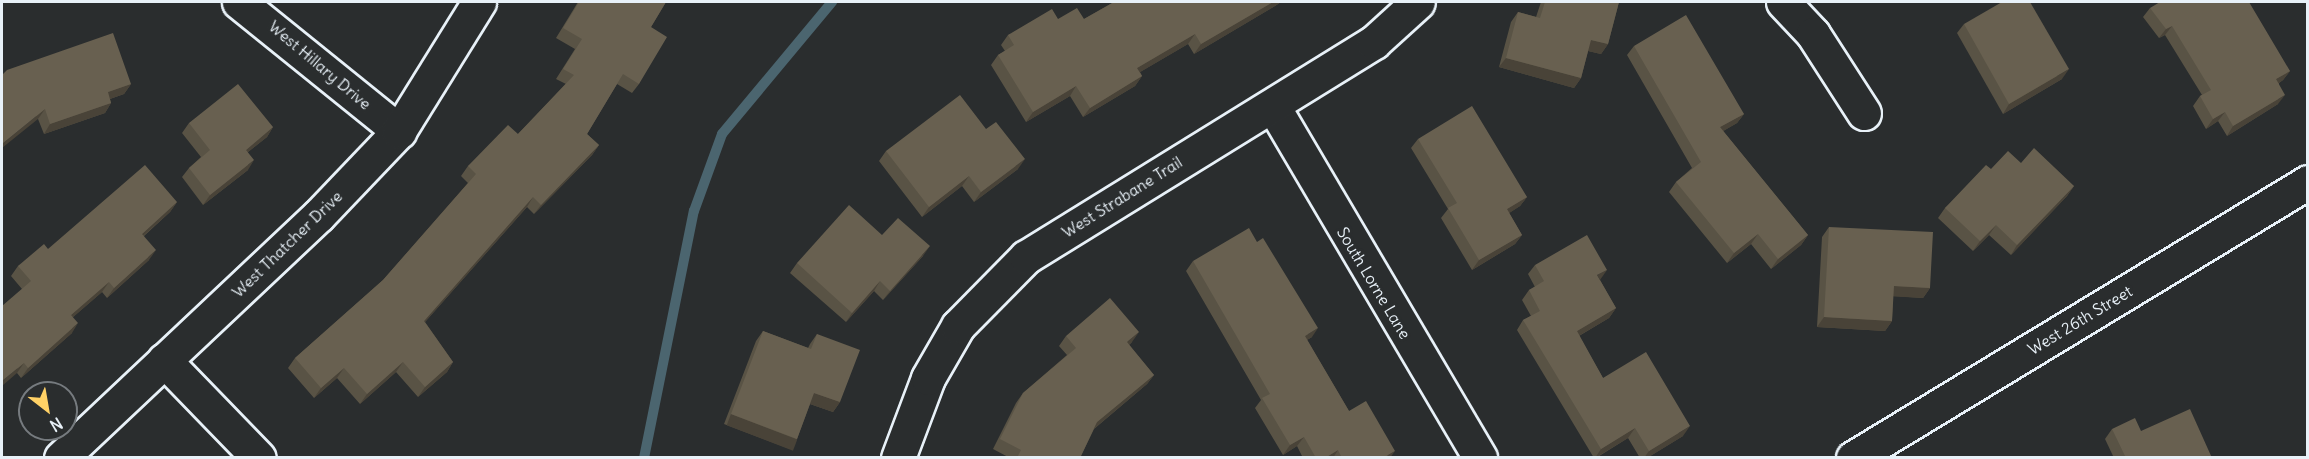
<!DOCTYPE html>
<html>
<head>
<meta charset="utf-8">
<style>
	body { margin:0 }
	#map { position:relative; width:2309px; height:459px; overflow:hidden; background:#2a2d2e; font-family:Delius,sans-serif }
	div>[style] { position:absolute }
	.stream>* { height:10px; margin:-5px; padding:0 5px; transform-origin:5px; border-radius:5px; background:#4b656f }
	.roads { filter:drop-shadow(2px 0 #e8f1f8) drop-shadow(-2px 0 #e8f1f8) drop-shadow(0 2px #e8f1f8) drop-shadow(0 -2px #e8f1f8) }
	.minor>* { height:33px; margin:-16.5px; padding:0 16.5px; transform-origin:16.5px; border-radius:16.5px; background:#2a2d2e }
	.major>* { height:33px; margin:-16.5px; padding:0 16.5px; transform-origin:16.5px; border-radius:16.5px; background:#2a2d2e }
	.wall>* { inset:0; background:#595345 }
	.shaded-wall>* { inset:0; background:#494338; transform-origin:0 0 }
	.building>* { inset:0; background:#686050 }
	span { translate:-50% -50%; white-space:nowrap; text-align:center; line-height:1.15; -webkit-text-stroke:6px #2a2d2e; paint-order:stroke }
	.street-label { font-size:16px; color:#e8f1f8 }
	.frame { position:absolute; inset:0; border:3px solid #e8f1f8; pointer-events:none }
	.north { position:absolute; left:18px; top:381px; width:60px; height:60px; box-sizing:border-box; background:#2a2d2e; border:2px solid #767b7f; border-radius:50%; rotate:149deg; font-size:16px; font-weight:700; line-height:24px; text-align:center; color:#e8f1f8 }
	.north::after { content:''; display:block; margin:auto; width:21px; height:27px; background:#ffd166; clip-path:polygon(50% 0,100% 100%,50% 72%,0 100%) }
</style>
</head>
<body>
<div id="map">
	<div class="stream">
		<i style="left:644px;top:458px;width:252px;rotate:-78.6deg"></i>
		<i style="left:694px;top:211px;width:82px;rotate:-70deg"></i>
		<i style="left:722px;top:134px;width:172px;rotate:-50.2deg"></i>
	</div>
	<div class="roads">
		<div class="minor">
			<i style="left:239px;top:2px;width:206px;rotate:38.9deg"></i>
			<i style="left:1783px;top:2px;width:44px;rotate:46.8deg"></i>
			<i style="left:1813px;top:34px;width:94px;rotate:57.2deg"></i>
			<i style="left:1273px;top:106px;width:408px;rotate:59.5deg"></i>
			<i style="left:164px;top:360px;width:136px;rotate:45.9deg"></i>
			<i style="left:61px;top:458px;width:354px;rotate:-43.3deg"></i>
			<i style="left:319px;top:215px;width:116px;rotate:-46.4deg"></i>
			<i style="left:399px;top:131px;width:152px;rotate:-58.2deg"></i>
			<i style="left:898px;top:458px;width:85px;rotate:-69.4deg"></i>
			<i style="left:928px;top:378px;width:60px;rotate:-60deg"></i>
			<i style="left:958px;top:326px;width:97px;rotate:-45.4deg"></i>
			<i style="left:1026px;top:257px;width:409px;rotate:-31.7deg"></i>
			<i style="left:1374px;top:42px;width:59px;rotate:-42.3deg"></i>
		</div>
		<div class="major">
			<i style="left:1853px;top:458px;width:532px;rotate:-31.24deg"></i>
		</div>
	</div>
	<div class="wall">
		<i style="clip-path:polygon(578px 2px,666px 2px,651px 27px,639px 84px,632px 93px,617px 84px,587px 134px,599px 145px,592px 155px,534px 214px,527px 207px,425px 322px,453px 362px,447px 372px,418px 397px,396px 372px,360px 404px,337px 378px,314px 398px,288px 368px,295px 358px,383px 280px,468px 183px,461px 176px,468px 166px,518px 134px,566px 84px,556px 79px,575px 49px,556px 38px)"></i>
		<i style="clip-path:polygon(1114px 2px,1281px 2px,1275px 6px,1194px 54px,1188px 44px,1140px 72px,1142px 76px,1135px 86px,1083px 117px,1070px 96px,1026px 122px,991px 65px,998px 55px,1005px 51px,1001px 45px,1008px 35px,1058px 19px,1084px 19px)"></i>
		<i style="clip-path:polygon(1541px 2px,1619px 2px,1608px 44px,1601px 54px,1588px 51px,1581px 78px,1574px 88px,1499px 67px,1511px 22px,1518px 12px,1536px 17px)"></i>
		<i style="clip-path:polygon(2150px 8px,2290px 71px,2283px 80px,2279px 83px,2278px 104px,2227px 136px,2218px 121px,2206px 129px,2193px 106px,2200px 96px,2202px 95px,2165px 35px,2159px 38px,2143px 17px)"></i>
		<i style="clip-path:polygon(1964px 24px,2062px 79px,2003px 114px,1957px 33px)"></i>
		<i style="clip-path:polygon(1634px 46px,1744px 114px,1737px 123px,1723px 131px,1808px 235px,1801px 245px,1771px 269px,1751px 244px,1727px 263px,1669px 192px,1676px 182px,1692px 168px,1627px 55px)"></i>
		<i style="clip-path:polygon(2px 75px,131px 84px,124px 94px,110px 99px,111px 103px,105px 113px,44px 134px,38px 119px)"></i>
		<i style="clip-path:polygon(189px 123px,273px 127px,267px 137px,248px 152px,248px 170px,203px 205px,182px 177px,189px 168px,201px 157px,182px 133px)"></i>
		<i style="clip-path:polygon(986px 129px,1018px 169px,974px 202px,962px 186px,922px 217px,879px 161px,886px 151px)"></i>
		<i style="clip-path:polygon(1418px 139px,1527px 197px,1520px 206px,1509px 213px,1522px 235px,1515px 244px,1472px 270px,1441px 218px,1448px 209px,1411px 148px)"></i>
		<i style="clip-path:polygon(2021px 163px,2074px 186px,2067px 196px,2011px 255px,1989px 235px,1973px 251px,1938px 218px,1945px 208px,1991px 169px)"></i>
		<i style="clip-path:polygon(177px 202px,170px 212px,144px 236px,149px 260px,107px 298px,102px 292px,73px 317px,72px 333px,21px 378px,17px 373px,22px 289px,11px 276px,18px 266px,48px 249px)"></i>
		<i style="clip-path:polygon(1829px 227px,1930px 288px,1923px 298px,1893px 296px,1892px 321px,1885px 331px,1817px 327px,1822px 237px)"></i>
		<i style="clip-path:polygon(882px 235px,923px 256px,883px 300px,874px 291px,846px 322px,790px 273px,797px 263px)"></i>
		<i style="clip-path:polygon(1193px 261px,1312px 337px,1307px 340px,1349px 411px,1390px 458px,1303px 458px,1297px 446px,1283px 455px,1255px 408px,1261px 400px,1186px 271px)"></i>
		<i style="clip-path:polygon(1535px 265px,1600px 280px,1616px 308px,1609px 318px,1579px 336px,1603px 378px,1683px 436px,1647px 458px,1640px 458px,1628px 438px,1596px 458px,1594px 458px,1517px 330px,1523px 320px,1531px 316px,1522px 300px,1529px 290px,1535px 287px,1528px 274px)"></i>
		<i style="clip-path:polygon(763px 331px,808px 348px,810px 344px,817px 334px,840px 402px,833px 412px,810px 404px,797px 439px,790px 449px,724px 424px,756px 341px)"></i>
		<i style="clip-path:polygon(1066px 336px,1132px 342px,1129px 345px,1154px 375px,1147px 384px,1094px 429px,1080px 458px,1010px 458px,993px 449px,1016px 403px,1023px 393px,1067px 355px,1059px 346px)"></i>
		<i style="clip-path:polygon(2112px 429px,2141px 431px,2212px 458px,2114px 458px,2105px 439px)"></i>
	</div>
	<div class="shaded-wall">
		<i style="clip-path:polygon(1273px 2px,1281px 2px,1275px 6px,1194px 54px,1201px 44px)"></i>
		<i style="clip-path:polygon(2172px 26px,2165px 35px,2159px 38px,2166px 29px)"></i>
		<i style="clip-path:polygon(1195px 34px,1188px 44px,1130px 78px,1137px 68px)"></i>
		<i style="clip-path:polygon(1591px 40px,1608px 44px,1601px 54px,1584px 50px)"></i>
		<i style="clip-path:polygon(1506px 58px,1581px 78px,1574px 88px,1499px 67px)"></i>
		<i style="clip-path:polygon(2069px 69px,2062px 79px,2003px 114px,2009px 104px)"></i>
		<i style="clip-path:polygon(2290px 71px,2283px 80px,2270px 89px,2276px 79px)"></i>
		<i style="clip-path:polygon(1142px 76px,1135px 86px,1083px 117px,1090px 108px)"></i>
		<i style="clip-path:polygon(131px 84px,124px 94px,101px 102px,108px 92px)"></i>
		<i style="clip-path:polygon(1076px 86px,1070px 96px,1026px 122px,1033px 112px)"></i>
		<i style="clip-path:polygon(2285px 95px,2278px 104px,2227px 136px,2233px 126px)"></i>
		<i style="clip-path:polygon(111px 103px,105px 113px,44px 134px,50px 124px)"></i>
		<i style="clip-path:polygon(45px 109px,38px 119px,2px 148px,2px 144px)"></i>
		<i style="clip-path:polygon(2225px 112px,2218px 121px,2206px 129px,2213px 119px)"></i>
		<i style="clip-path:polygon(1744px 114px,1737px 123px,1713px 137px,1720px 127px)"></i>
		<i style="clip-path:polygon(273px 127px,267px 137px,239px 159px,246px 150px)"></i>
		<i style="clip-path:polygon(599px 145px,592px 155px,534px 214px,541px 205px)"></i>
		<i style="clip-path:polygon(1025px 159px,1018px 169px,974px 202px,981px 192px)"></i>
		<i style="clip-path:polygon(254px 160px,248px 170px,203px 205px,210px 195px)"></i>
		<i style="clip-path:polygon(969px 176px,962px 186px,922px 217px,929px 207px)"></i>
		<i style="clip-path:polygon(2074px 186px,2067px 196px,2011px 255px,2017px 245px)"></i>
		<i style="clip-path:polygon(533px 197px,527px 207px,417px 331px,424px 321px)"></i>
		<i style="clip-path:polygon(1527px 197px,1520px 206px,1500px 219px,1507px 209px)"></i>
		<i style="clip-path:polygon(177px 202px,170px 212px,135px 243px,142px 234px)"></i>
		<i style="clip-path:polygon(1996px 225px,1989px 235px,1973px 251px,1980px 241px)"></i>
		<i style="clip-path:polygon(1758px 234px,1751px 244px,1727px 263px,1734px 253px)"></i>
		<i style="clip-path:polygon(1522px 235px,1515px 244px,1472px 270px,1479px 260px)"></i>
		<i style="clip-path:polygon(1808px 235px,1801px 245px,1771px 269px,1778px 259px)"></i>
		<i style="clip-path:polygon(930px 246px,923px 256px,883px 300px,890px 291px)"></i>
		<i style="clip-path:polygon(156px 250px,149px 260px,107px 298px,114px 288px)"></i>
		<i style="clip-path:polygon(1607px 270px,1600px 280px,1597px 275px)"></i>
		<i style="clip-path:polygon(880px 281px,874px 291px,846px 322px,852px 313px)"></i>
		<i style="clip-path:polygon(109px 282px,102px 292px,64px 325px,71px 315px)"></i>
		<i style="clip-path:polygon(1894px 286px,1930px 288px,1923px 298px,1887px 296px)"></i>
		<i style="clip-path:polygon(1616px 308px,1609px 318px,1570px 341px,1577px 331px)"></i>
		<i style="clip-path:polygon(1824px 317px,1892px 321px,1885px 331px,1817px 327px)"></i>
		<i style="clip-path:polygon(78px 323px,72px 333px,21px 378px,28px 368px)"></i>
		<i style="clip-path:polygon(1318px 328px,1312px 337px,1298px 345px,1305px 336px)"></i>
		<i style="clip-path:polygon(1139px 332px,1132px 342px,1120px 352px,1127px 342px)"></i>
		<i style="clip-path:polygon(403px 362px,396px 372px,360px 404px,367px 394px)"></i>
		<i style="clip-path:polygon(453px 362px,447px 372px,418px 397px,425px 387px)"></i>
		<i style="clip-path:polygon(24px 363px,17px 373px,2px 386px,2px 381px)"></i>
		<i style="clip-path:polygon(344px 368px,337px 378px,314px 398px,321px 388px)"></i>
		<i style="clip-path:polygon(1154px 375px,1147px 384px,1090px 432px,1097px 422px)"></i>
		<i style="clip-path:polygon(814px 393px,840px 402px,833px 412px,807px 403px)"></i>
		<i style="left:731px;top:414px;width:71px;height:12px;rotate:21deg"></i>
		<i style="clip-path:polygon(1690px 426px,1683px 436px,1647px 458px,1644px 458px,1649px 451px)"></i>
		<i style="clip-path:polygon(1635px 428px,1628px 438px,1595px 458px,1601px 449px)"></i>
		<i style="clip-path:polygon(1304px 437px,1297px 446px,1283px 455px,1290px 445px)"></i>
		<i style="clip-path:polygon(1338px 450px,1333px 458px,1325px 458px)"></i>
		<i style="clip-path:polygon(1395px 451px,1390px 458px,1383px 458px)"></i>
	</div>
	<div class="building">
		<i style="clip-path:polygon(579px 2px,666px 2px,651px 27px,667px 37px,639px 84px,623px 74px,587px 134px,599px 145px,541px 205px,533px 197px,424px 321px,453px 362px,425px 387px,403px 362px,367px 394px,344px 368px,321px 388px,295px 358px,383px 280px,476px 174px,468px 166px,508px 125px,518px 134px,574px 75px,563px 69px,582px 39px,563px 28px)"></i>
		<i style="clip-path:polygon(1114px 2px,1273px 2px,1201px 44px,1195px 34px,1137px 68px,1142px 76px,1090px 108px,1076px 86px,1033px 112px,998px 55px,1014px 45px,1008px 35px,1052px 9px,1058px 19px,1077px 8px,1084px 19px)"></i>
		<i style="clip-path:polygon(1545px 2px,1619px 2px,1608px 44px,1591px 40px,1581px 78px,1506px 58px,1518px 12px,1540px 18px)"></i>
		<i style="clip-path:polygon(2002px 2px,2030px 2px,2069px 69px,2009px 104px,1964px 24px)"></i>
		<i style="clip-path:polygon(2160px 2px,2249px 2px,2290px 71px,2276px 79px,2285px 95px,2233px 126px,2225px 112px,2213px 119px,2200px 96px,2211px 90px,2172px 26px,2166px 29px,2150px 8px)"></i>
		<i style="clip-path:polygon(1686px 15px,1744px 114px,1720px 127px,1808px 235px,1778px 259px,1758px 234px,1734px 253px,1676px 182px,1701px 162px,1634px 46px)"></i>
		<i style="clip-path:polygon(113px 33px,131px 84px,108px 92px,111px 103px,50px 124px,45px 109px,2px 144px,2px 75px,7px 70px)"></i>
		<i style="clip-path:polygon(238px 84px,273px 127px,246px 150px,254px 160px,210px 195px,189px 168px,210px 150px,189px 123px)"></i>
		<i style="clip-path:polygon(960px 95px,986px 129px,996px 122px,1025px 159px,981px 192px,969px 176px,929px 207px,886px 151px)"></i>
		<i style="clip-path:polygon(1472px 106px,1527px 197px,1507px 209px,1522px 235px,1479px 260px,1448px 208px,1457px 203px,1418px 139px)"></i>
		<i style="clip-path:polygon(2034px 148px,2074px 186px,2017px 245px,1996px 225px,1980px 241px,1945px 208px,1986px 165px,1991px 169px,2008px 151px,2021px 163px)"></i>
		<i style="clip-path:polygon(145px 165px,177px 202px,142px 234px,156px 250px,114px 288px,109px 282px,71px 315px,78px 323px,28px 368px,24px 363px,2px 381px,2px 306px,31px 281px,18px 266px,44px 244px,48px 249px)"></i>
		<i style="clip-path:polygon(849px 205px,882px 235px,898px 218px,930px 246px,890px 291px,880px 281px,852px 313px,797px 263px)"></i>
		<i style="clip-path:polygon(1829px 227px,1933px 232px,1930px 288px,1894px 286px,1892px 321px,1824px 317px)"></i>
		<i style="clip-path:polygon(1249px 228px,1257px 242px,1263px 238px,1318px 328px,1305px 336px,1349px 411px,1366px 401px,1395px 451px,1383px 458px,1342px 458px,1338px 450px,1325px 458px,1316px 458px,1304px 437px,1290px 445px,1262px 398px,1270px 394px,1193px 261px)"></i>
		<i style="clip-path:polygon(1587px 235px,1607px 270px,1597px 275px,1616px 308px,1577px 331px,1603px 378px,1646px 352px,1690px 426px,1649px 451px,1635px 428px,1601px 449px,1523px 320px,1540px 311px,1529px 290px,1544px 281px,1535px 265px)"></i>
		<i style="clip-path:polygon(1110px 298px,1139px 332px,1127px 342px,1154px 375px,1097px 422px,1080px 458px,1017px 458px,1021px 450px,1000px 439px,1023px 393px,1076px 348px,1066px 336px)"></i>
		<i style="clip-path:polygon(763px 331px,811px 349px,817px 334px,860px 350px,840px 402px,814px 393px,797px 439px,731px 414px)"></i>
		<i style="clip-path:polygon(2190px 409px,2212px 458px,2126px 458px,2112px 429px,2135px 418px,2141px 431px)"></i>
	</div>
	<div class="street-label">
		<span style="left:320px;top:65px;rotate:40deg">West Hillary Drive</span>
		<span style="left:1122px;top:197px;rotate:-32deg">West Strabane Trail</span>
		<span style="left:287px;top:244px;rotate:-44deg">West Thatcher Drive</span>
		<span style="left:1374px;top:283px;rotate:59deg">South Lorne Lane</span>
		<span style="left:2080px;top:320px;rotate:-31deg">West 26th Street</span>
	</div>
	<div class="frame"></div>
	<div class="north">N</div>
</div>
</body>
</html>
